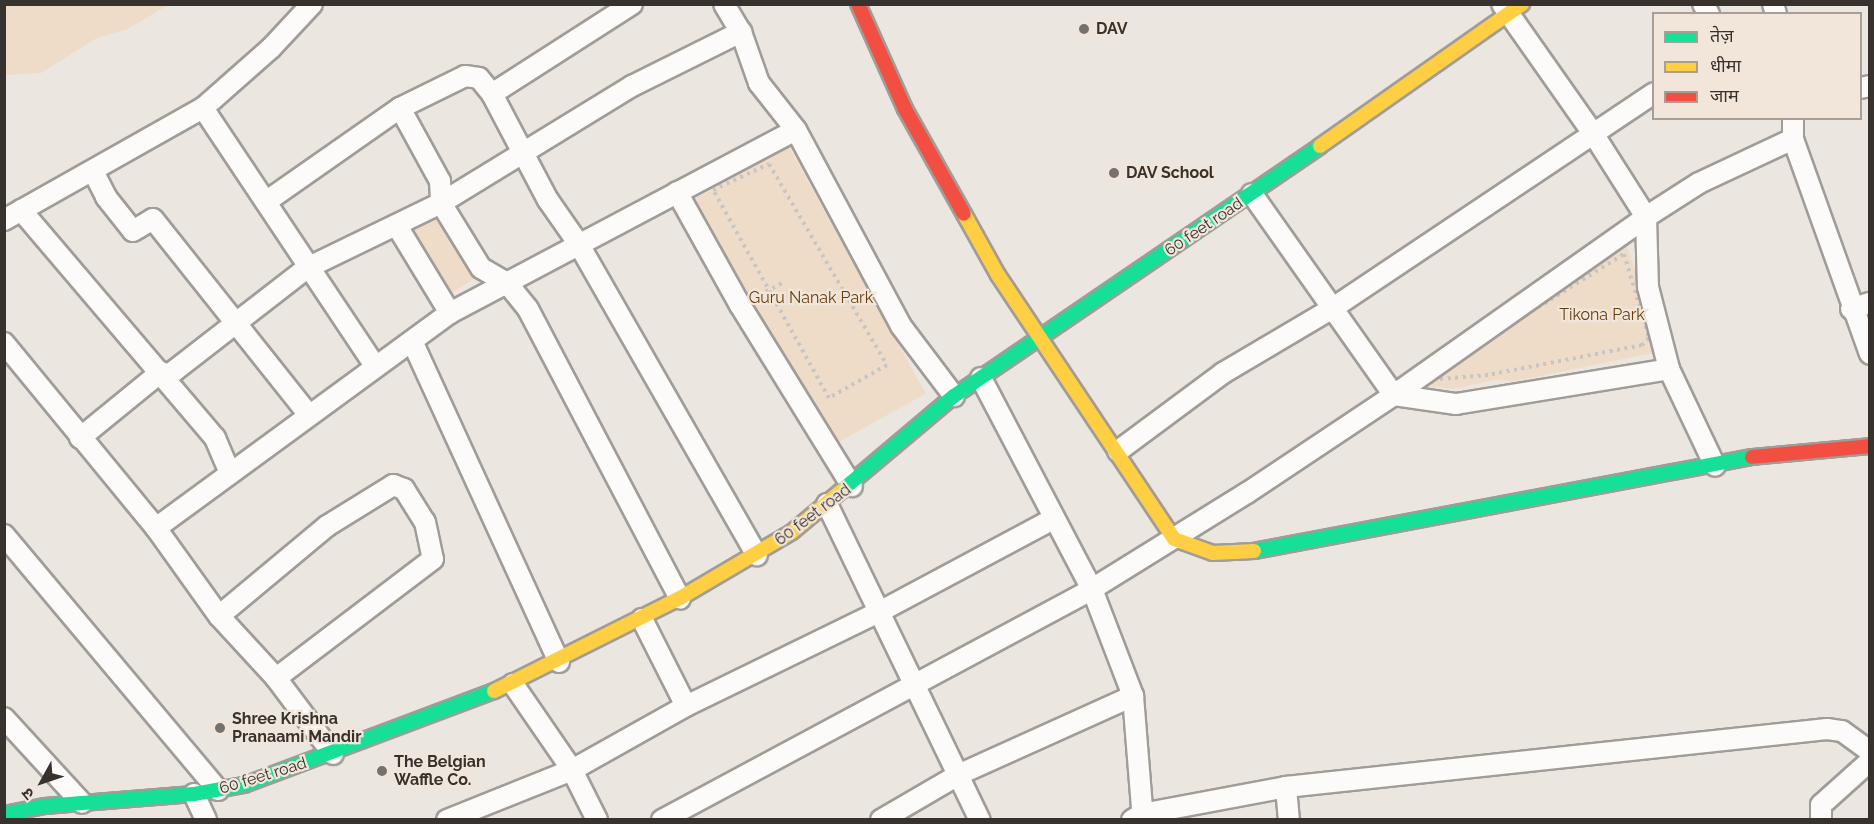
<!DOCTYPE html>
<html>
<head>
<meta charset="utf-8">
<style>
	body { margin:0 }
	#map { position:relative; width:1874px; height:824px; overflow:hidden; background:#ece6e0; font-family:Raleway,"Noto Sans Devanagari",sans-serif }
	div>[style] { position:absolute }
	.green>* { inset:0; background:#efdcc8; transform-origin:0 0 }
	.path>* { height:4px; margin-top:-2px; transform-origin:0; background:repeating-linear-gradient(90deg,#c8c6c4 0 3px,transparent 0 7.5px) }
	.roads { filter:drop-shadow(2px 0 #a09c97) drop-shadow(-2px 0 #a09c97) drop-shadow(0 2px #a09c97) drop-shadow(0 -2px #a09c97) }
	.street>* { height:20px; margin:-10px; padding:0 10px; transform-origin:10px; border-radius:10px; background:#fcfbfa }
	.fast>* { height:14px; margin:-7px; padding:0 7px; transform-origin:7px; border-radius:7px; background:#16e098 }
	.slow>* { height:14px; margin:-7px; padding:0 7px; transform-origin:7px; border-radius:7px; background:#ffcf43 }
	.jam>* { height:14px; margin:-7px; padding:0 7px; transform-origin:7px; border-radius:7px; background:#f24e42 }
	.dots>* { width:16px; height:16px; translate:-50% -50%; box-sizing:border-box; border:3px solid #f2e6da; border-radius:50% }
	span { translate:-50% -50%; white-space:nowrap; text-align:center; line-height:1.15; -webkit-text-stroke:4.5px #f2e6da; paint-order:stroke }
	.poi-label { font-size:16px; color:#37322e; font-weight:700 }
	.left { translate:0 -50%; text-align:left }
	.street-label { font-size:16px; color:#37322e }
	.park-label { font-size:16px; color:#653f0d }
	.frame { position:absolute; inset:0; border:6px solid #37322e; pointer-events:none }
	.legend { position:absolute; left:1652px; top:12px; width:210px; height:108px; box-sizing:border-box; background:#f2e6da; border:2px solid #a79e95; margin:0; padding:8px 10px; list-style:none; font-size:18px; color:#37322e }
	.legend li { display:flex; align-items:center; gap:12px; height:30px }
	.legend b { width:30px; border:2px solid #a79e95 }
	.north { position:absolute; left:12px; top:752px; width:60px; height:60px; -webkit-text-stroke:4px #f2e6da; paint-order:stroke; rotate:230deg; font-size:16px; font-weight:700; line-height:24px; text-align:center; color:#37322e }
	.north::after { content:''; display:block; margin:auto; width:21px; height:27px; background:#37322e; clip-path:polygon(50% 0,100% 100%,50% 72%,0 100%) }
</style>
</head>
<body>
<div id="map">
	<div class="green">
		<i style="clip-path:polygon(4px 5px,5px 4px,168px 5px,126px 30px,97px 38px,41px 73px,5px 75px)"></i>
		<i style="left:789px;top:147px;width:282px;height:109px;rotate:61deg"></i>
		<i style="clip-path:polygon(437px 218px,449px 222px,478px 276px,447px 296px,411px 243px,413px 231px)"></i>
		<i style="clip-path:polygon(1627px 246px,1663px 351px,1516px 381px,1494px 380px,1454px 389px,1427px 386px,1430px 364px)"></i>
	</div>
	<div class="path">
		<i style="left:769px;top:164px;width:233px;rotate:59.6deg"></i>
		<i style="left:887px;top:365px;width:67px;rotate:150.4deg"></i>
		<i style="left:829px;top:398px;width:238px;rotate:-119.1deg"></i>
		<i style="left:713px;top:190px;width:62px;rotate:-24.9deg"></i>
		<i style="left:1624px;top:254px;width:88px;rotate:73.4deg"></i>
		<i style="left:1649px;top:338px;width:10px;rotate:135deg"></i>
		<i style="left:1642px;top:345px;width:157px;rotate:169deg"></i>
		<i style="left:1488px;top:375px;width:49px;rotate:175.3deg"></i>
		<i style="left:1439px;top:379px;width:9px;rotate:-111deg"></i>
		<i style="left:1436px;top:371px;width:221px;rotate:-31.9deg"></i>
		<i style="left:759px;top:295px;width:28px;rotate:-27deg"></i>
	</div>
	<div class="roads">
		<div class="street">
			<i style="left:632px;top:4px;width:166px;rotate:147.3deg"></i>
			<i style="left:492px;top:94px;width:120px;rotate:62.2deg"></i>
			<i style="left:548px;top:200px;width:52px;rotate:55.1deg"></i>
			<i style="left:578px;top:243px;width:360px;rotate:60.2deg"></i>
			<i style="left:724px;top:4px;width:33px;rotate:59deg"></i>
			<i style="left:741px;top:32px;width:54px;rotate:70.6deg"></i>
			<i style="left:759px;top:83px;width:60px;rotate:51.8deg"></i>
			<i style="left:796px;top:130px;width:222px;rotate:61.8deg"></i>
			<i style="left:901px;top:326px;width:88px;rotate:52.9deg"></i>
			<i style="left:1502px;top:4px;width:160px;rotate:54.9deg"></i>
			<i style="left:1594px;top:135px;width:97px;rotate:57.6deg"></i>
			<i style="left:1646px;top:217px;width:70px;rotate:88.4deg"></i>
			<i style="left:1648px;top:287px;width:85px;rotate:75.6deg"></i>
			<i style="left:1669px;top:369px;width:107px;rotate:64.6deg"></i>
			<i style="left:1703px;top:4px;width:12px;rotate:59deg"></i>
			<i style="left:1773px;top:4px;width:10px;rotate:73deg"></i>
			<i style="left:1860px;top:88px;width:10px;rotate:-11deg"></i>
			<i style="left:203px;top:108px;width:311px;rotate:56.3deg"></i>
			<i style="left:400px;top:108px;width:83px;rotate:61.3deg"></i>
			<i style="left:440px;top:181px;width:22px;rotate:87deg"></i>
			<i style="left:441px;top:203px;width:76px;rotate:58.4deg"></i>
			<i style="left:481px;top:268px;width:30px;rotate:30deg"></i>
			<i style="left:507px;top:283px;width:33px;rotate:51deg"></i>
			<i style="left:528px;top:309px;width:327px;rotate:62.3deg"></i>
			<i style="left:1793px;top:118px;width:21px;rotate:90deg"></i>
			<i style="left:1793px;top:139px;width:228px;rotate:70.3deg"></i>
			<i style="left:94px;top:173px;width:27px;rotate:63deg"></i>
			<i style="left:106px;top:197px;width:43px;rotate:51.5deg"></i>
			<i style="left:133px;top:231px;width:23px;rotate:-31deg"></i>
			<i style="left:153px;top:219px;width:249px;rotate:51.5deg"></i>
			<i style="left:677px;top:192px;width:129px;rotate:60.9deg"></i>
			<i style="left:740px;top:305px;width:213px;rotate:58.3deg"></i>
			<i style="left:1252px;top:194px;width:246px;rotate:54.8deg"></i>
			<i style="left:1394px;top:395px;width:63px;rotate:8.3deg"></i>
			<i style="left:1456px;top:404px;width:216px;rotate:-9.3deg"></i>
			<i style="left:267px;top:201px;width:162px;rotate:-35deg"></i>
			<i style="left:400px;top:108px;width:72px;rotate:-26.2deg"></i>
			<i style="left:465px;top:76px;width:14px;rotate:8deg"></i>
			<i style="left:479px;top:78px;width:21px;rotate:51deg"></i>
			<i style="left:21px;top:210px;width:299px;rotate:49.6deg"></i>
			<i style="left:215px;top:438px;width:36px;rotate:67deg"></i>
			<i style="left:4px;top:220px;width:228px;rotate:-29.4deg"></i>
			<i style="left:203px;top:108px;width:91px;rotate:-41.4deg"></i>
			<i style="left:271px;top:48px;width:60px;rotate:-47deg"></i>
			<i style="left:397px;top:226px;width:102px;rotate:58.7deg"></i>
			<i style="left:1851px;top:309px;width:20px;rotate:-18deg"></i>
			<i style="left:412px;top:341px;width:353px;rotate:65.4deg"></i>
			<i style="left:4px;top:343px;width:239px;rotate:50.6deg"></i>
			<i style="left:156px;top:528px;width:108px;rotate:54.4deg"></i>
			<i style="left:219px;top:616px;width:84px;rotate:47.4deg"></i>
			<i style="left:276px;top:678px;width:95px;rotate:53.1deg"></i>
			<i style="left:981px;top:378px;width:238px;rotate:62.3deg"></i>
			<i style="left:1092px;top:589px;width:115px;rotate:69deg"></i>
			<i style="left:1133px;top:696px;width:124px;rotate:85.4deg"></i>
			<i style="left:80px;top:438px;width:104px;rotate:-39.2deg"></i>
			<i style="left:161px;top:372px;width:8px;rotate:30deg"></i>
			<i style="left:168px;top:376px;width:8px;rotate:-40deg"></i>
			<i style="left:174px;top:371px;width:168px;rotate:-37.8deg"></i>
			<i style="left:307px;top:268px;width:149px;rotate:-25.9deg"></i>
			<i style="left:441px;top:203px;width:224px;rotate:-31.5deg"></i>
			<i style="left:632px;top:86px;width:122px;rotate:-26.4deg"></i>
			<i style="left:1118px;top:451px;width:131px;rotate:-36.6deg"></i>
			<i style="left:1223px;top:373px;width:128px;rotate:-30.6deg"></i>
			<i style="left:1333px;top:308px;width:386px;rotate:-33.8deg"></i>
			<i style="left:827px;top:504px;width:351px;rotate:64.2deg"></i>
			<i style="left:156px;top:528px;width:364px;rotate:-36.2deg"></i>
			<i style="left:450px;top:313px;width:391px;rotate:-27.9deg"></i>
			<i style="left:4px;top:535px;width:333px;rotate:50deg"></i>
			<i style="left:219px;top:616px;width:141px;rotate:-39.8deg"></i>
			<i style="left:327px;top:526px;width:78px;rotate:-31.8deg"></i>
			<i style="left:393px;top:485px;width:12px;rotate:20deg"></i>
			<i style="left:404px;top:489px;width:39px;rotate:58deg"></i>
			<i style="left:425px;top:522px;width:38px;rotate:78deg"></i>
			<i style="left:433px;top:559px;width:197px;rotate:142.8deg"></i>
			<i style="left:642px;top:619px;width:97px;rotate:63.2deg"></i>
			<i style="left:686px;top:706px;width:217px;rotate:-26deg"></i>
			<i style="left:881px;top:611px;width:195px;rotate:-28.1deg"></i>
			<i style="left:513px;top:684px;width:104px;rotate:55.5deg"></i>
			<i style="left:572px;top:770px;width:56px;rotate:63.4deg"></i>
			<i style="left:4px;top:718px;width:115px;rotate:47.5deg"></i>
			<i style="left:1286px;top:787px;width:33px;rotate:85deg"></i>
			<i style="left:194px;top:794px;width:29px;rotate:65deg"></i>
			<i style="left:447px;top:820px;width:135px;rotate:-21.8deg"></i>
			<i style="left:572px;top:770px;width:131px;rotate:-29.3deg"></i>
			<i style="left:662px;top:820px;width:488px;rotate:-28.2deg"></i>
			<i style="left:1092px;top:589px;width:182px;rotate:-31.8deg"></i>
			<i style="left:1247px;top:493px;width:177px;rotate:-33.7deg"></i>
			<i style="left:1394px;top:395px;width:309px;rotate:-35.2deg"></i>
			<i style="left:1646px;top:217px;width:63px;rotate:-32.7deg"></i>
			<i style="left:1699px;top:183px;width:104px;rotate:-25.1deg"></i>
			<i style="left:881px;top:820px;width:91px;rotate:-30.2deg"></i>
			<i style="left:960px;top:774px;width:190px;rotate:-24.3deg"></i>
			<i style="left:1132px;top:820px;width:12px;rotate:-31deg"></i>
			<i style="left:1142px;top:814px;width:147px;rotate:-10.6deg"></i>
			<i style="left:1286px;top:787px;width:544px;rotate:-6.12deg"></i>
			<i style="left:1827px;top:729px;width:15px;rotate:8deg"></i>
			<i style="left:1842px;top:731px;width:34px;rotate:36deg"></i>
			<i style="left:1821px;top:820px;width:15px;rotate:-90deg"></i>
			<i style="left:1821px;top:805px;width:66px;rotate:-41.9deg"></i>
		</div>
		<div class="fast">
			<i style="left:841px;top:491px;width:148px;rotate:-40.1deg"></i>
			<i style="left:954px;top:396px;width:443px;rotate:-34.3deg"></i>
			<i style="left:1254px;top:551px;width:507px;rotate:-10.69deg"></i>
			<i style="left:4px;top:814px;width:42px;rotate:-11deg"></i>
			<i style="left:45px;top:806px;width:149px;rotate:-4.6deg"></i>
			<i style="left:194px;top:794px;width:51px;rotate:-10.2deg"></i>
			<i style="left:244px;top:785px;width:267px;rotate:-20.6deg"></i>
		</div>
		<div class="slow">
			<i style="left:1320px;top:146px;width:247px;rotate:-35.1deg"></i>
			<i style="left:964px;top:214px;width:70px;rotate:60.9deg"></i>
			<i style="left:998px;top:275px;width:317px;rotate:56.3deg"></i>
			<i style="left:1174px;top:539px;width:41px;rotate:19.7deg"></i>
			<i style="left:1213px;top:553px;width:41px;rotate:-2.8deg"></i>
			<i style="left:494px;top:691px;width:208px;rotate:-26.6deg"></i>
			<i style="left:680px;top:598px;width:130px;rotate:-30.5deg"></i>
			<i style="left:792px;top:532px;width:64px;rotate:-39.9deg"></i>
		</div>
		<div class="jam">
			<i style="left:858px;top:4px;width:115px;rotate:65.9deg"></i>
			<i style="left:905px;top:109px;width:120px;rotate:60.7deg"></i>
			<i style="left:1752px;top:457px;width:119px;rotate:-5.3deg"></i>
		</div>
	</div>
	<div class="dots">
		<i style="left:1084px;top:29px;background:#76716c"></i>
		<i style="left:1114px;top:173px;background:#76716c"></i>
		<i style="left:220px;top:728px;background:#76716c"></i>
		<i style="left:382px;top:771px;background:#76716c"></i>
	</div>
	<div class="poi-label">
		<span class="left" style="left:1096px;top:29px">DAV</span>
		<span class="left" style="left:1126px;top:173px">DAV School</span>
		<span class="left" style="left:232px;top:728px">Shree Krishna<br>Pranaami Mandir</span>
		<span class="left" style="left:394px;top:771px">The Belgian<br>Waffle Co.</span>
	</div>
	<div class="street-label">
		<span style="left:1204px;top:227px;rotate:-34deg">60 feet road</span>
		<span style="left:813px;top:515px;rotate:-37deg">60 feet road</span>
		<span style="left:263px;top:776px;rotate:-17deg">60 feet road</span>
	</div>
	<div class="park-label">
		<span style="left:811px;top:298px">Guru Nanak Park</span>
		<span style="left:1602px;top:315px">Tikona Park</span>
	</div>
	<div class="frame"></div>
	<ul class="legend">
	<li><b style="height:8px;background:#16e098"></b>तेज़</li>
	<li><b style="height:8px;background:#ffcf43"></b>धीमा</li>
	<li><b style="height:8px;background:#f24e42"></b>जाम</li>
	</ul>
	<div class="north">उ</div>
</div>
</body>
</html>
